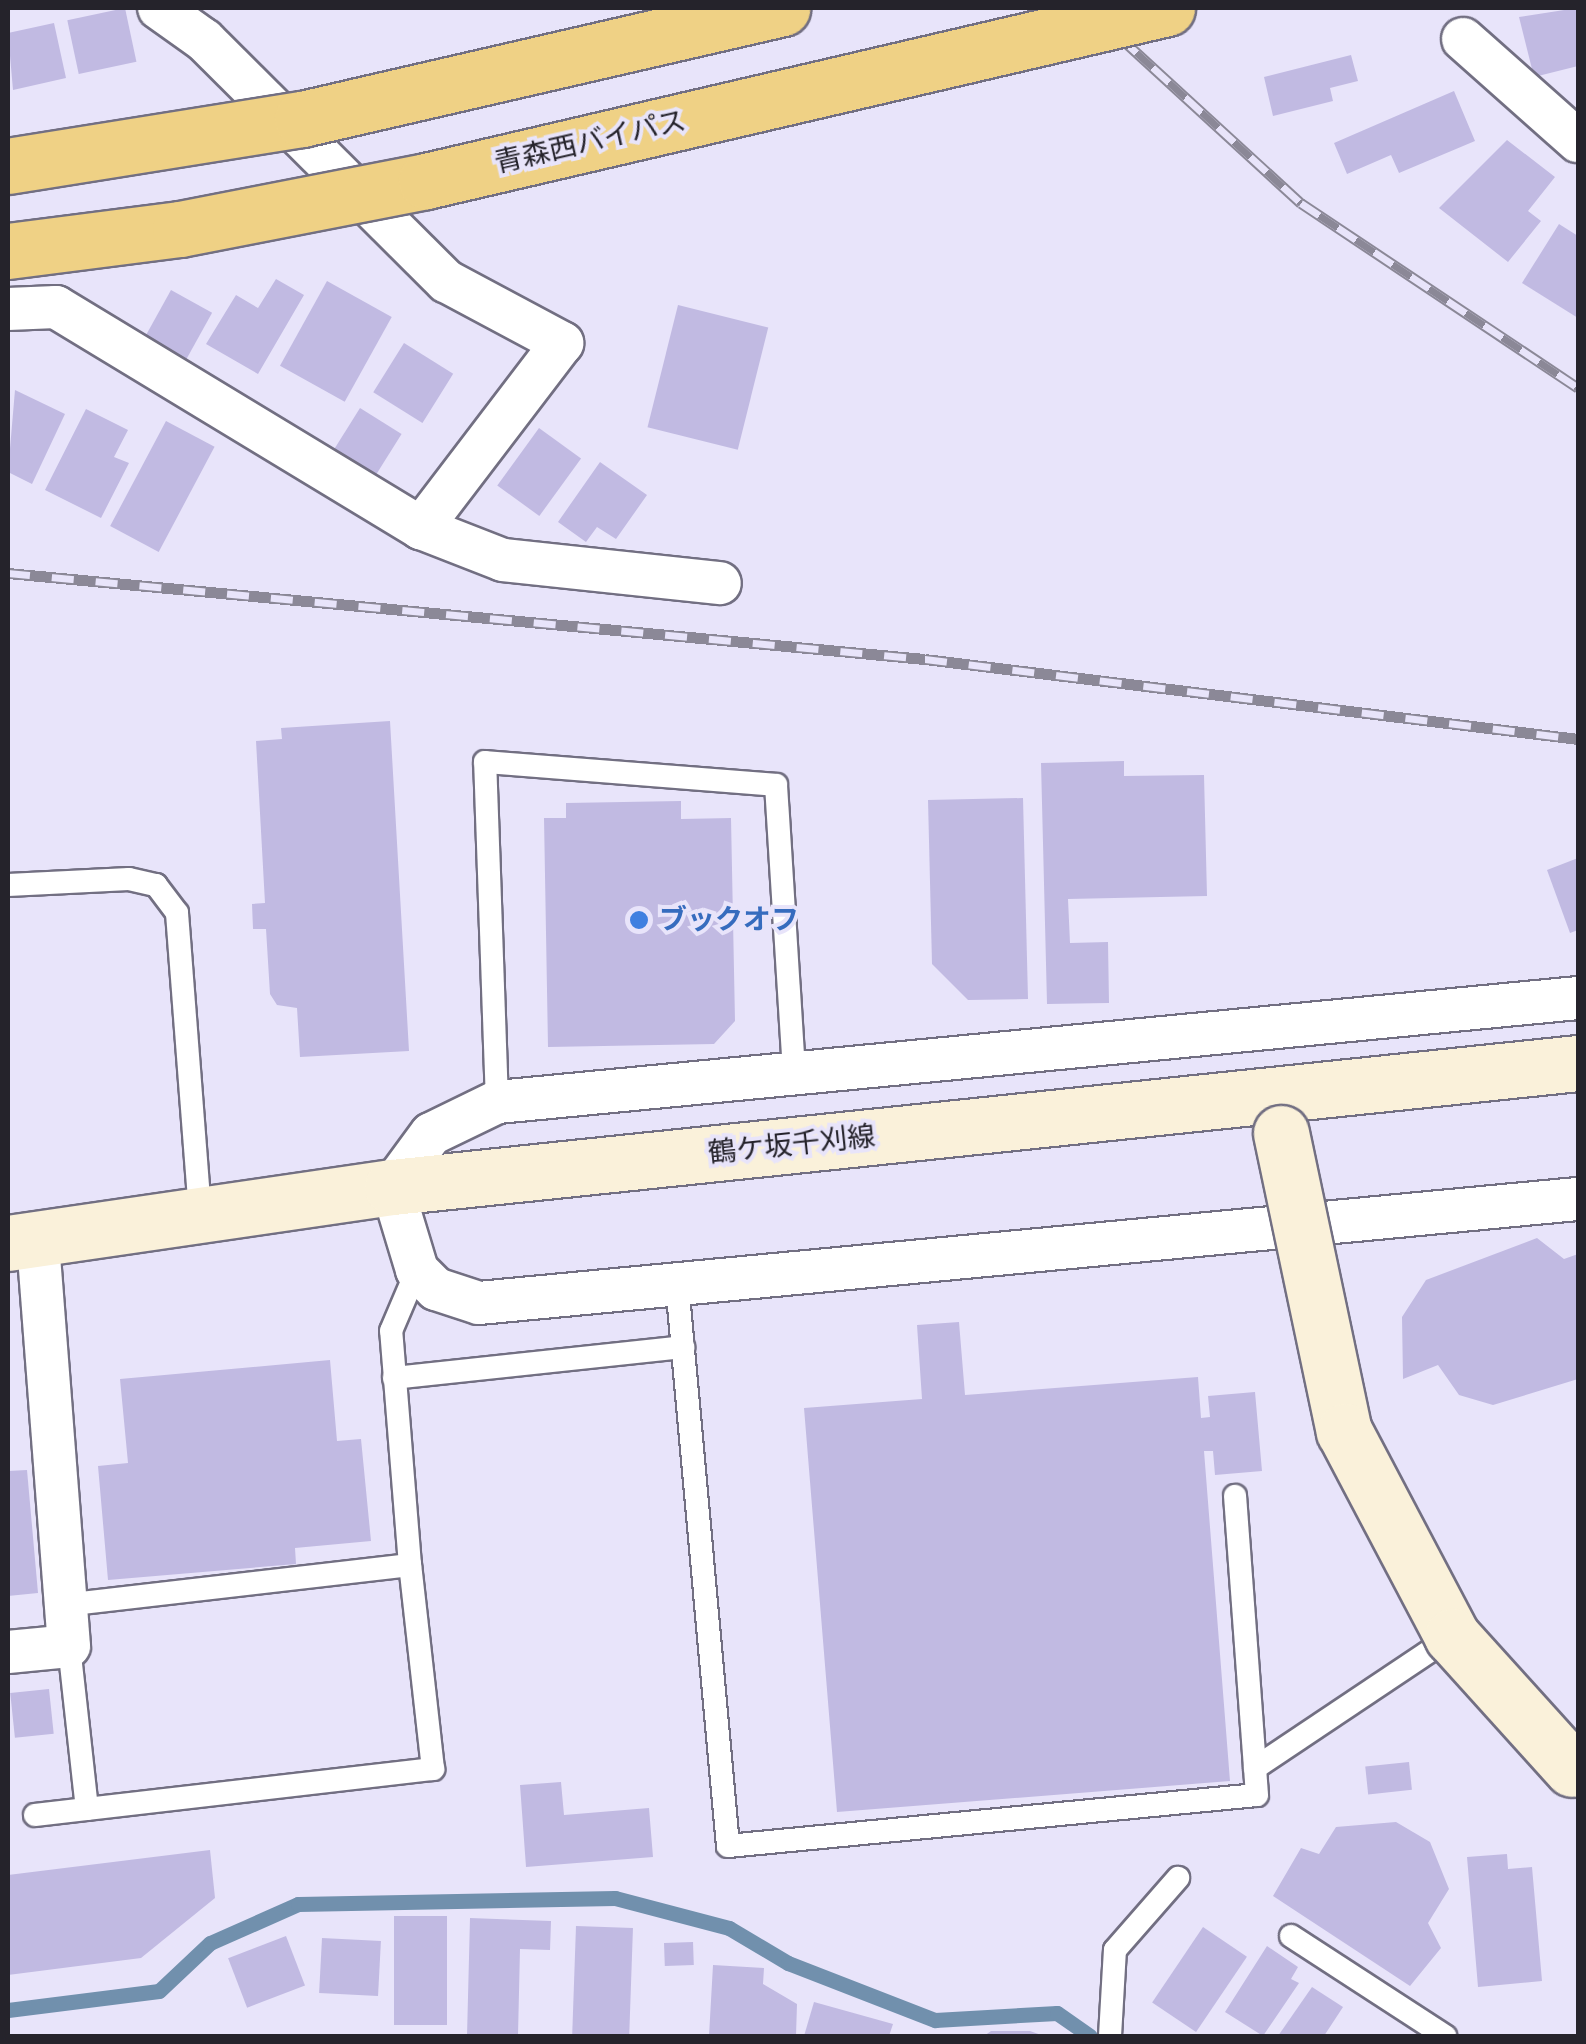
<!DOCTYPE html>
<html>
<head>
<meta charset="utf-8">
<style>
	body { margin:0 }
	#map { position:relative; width:1586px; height:2044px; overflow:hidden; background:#e8e4fa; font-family:"DM Sans","Noto Sans JP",sans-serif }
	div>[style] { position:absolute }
	.stream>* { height:15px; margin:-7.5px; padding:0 7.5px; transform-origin:7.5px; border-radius:7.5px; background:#7190ad }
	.building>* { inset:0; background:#c1bae2; transform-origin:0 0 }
	.roads { filter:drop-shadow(2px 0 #726f82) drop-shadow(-2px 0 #726f82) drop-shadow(0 2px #726f82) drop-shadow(0 -2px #726f82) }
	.lane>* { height:22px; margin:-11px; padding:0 11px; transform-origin:11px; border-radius:11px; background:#fff }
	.street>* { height:42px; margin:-21px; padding:0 21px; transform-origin:21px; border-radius:21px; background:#fff }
	.secondary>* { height:55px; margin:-27.5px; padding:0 27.5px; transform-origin:27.5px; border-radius:27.5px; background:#faf1da }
	.rail>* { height:11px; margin-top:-5.5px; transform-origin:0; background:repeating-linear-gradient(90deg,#e8e4fa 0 22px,#8b8897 0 44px); box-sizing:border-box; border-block:2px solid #8b8897 }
	.bridges { filter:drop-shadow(2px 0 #726f82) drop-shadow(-2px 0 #726f82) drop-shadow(0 2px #726f82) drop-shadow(0 -2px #726f82) }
	.secondary-bridge>* { height:55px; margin:-27.5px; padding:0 27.5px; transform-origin:27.5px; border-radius:27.5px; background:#faf1da }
	.highway-bridge>* { height:55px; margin:-27.5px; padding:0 27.5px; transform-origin:27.5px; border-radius:27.5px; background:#efd185 }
	.dots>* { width:28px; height:28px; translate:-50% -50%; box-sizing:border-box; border:5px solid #e8e4fa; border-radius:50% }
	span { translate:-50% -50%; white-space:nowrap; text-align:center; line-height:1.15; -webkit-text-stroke:8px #e8e4fa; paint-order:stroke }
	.street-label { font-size:28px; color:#25232b }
	.shop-label { font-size:28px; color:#366cbe; font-weight:700 }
	.left { translate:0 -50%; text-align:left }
	.frame { position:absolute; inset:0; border:10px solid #25232b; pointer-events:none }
</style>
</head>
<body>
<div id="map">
	<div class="stream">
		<i style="left:8px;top:2010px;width:152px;rotate:-7.2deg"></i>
		<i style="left:159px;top:1991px;width:70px;rotate:-43.3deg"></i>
		<i style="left:210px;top:1943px;width:96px;rotate:-23.9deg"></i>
		<i style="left:298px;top:1904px;width:317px;rotate:-1.1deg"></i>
		<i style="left:615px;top:1898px;width:118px;rotate:14.7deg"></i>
		<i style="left:729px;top:1928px;width:69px;rotate:30.7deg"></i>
		<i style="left:788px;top:1963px;width:158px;rotate:21.2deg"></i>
		<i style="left:935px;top:2020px;width:122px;rotate:-3.3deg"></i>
		<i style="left:1057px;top:2013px;width:40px;rotate:34.9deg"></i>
	</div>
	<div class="building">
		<i style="left:125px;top:8px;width:55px;height:59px;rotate:78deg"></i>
		<i style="clip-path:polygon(1577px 8px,1578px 66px,1534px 77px,1519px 17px)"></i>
		<i style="clip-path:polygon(54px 23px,66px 78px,13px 90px,8px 33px)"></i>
		<i style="clip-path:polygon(1351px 55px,1358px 81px,1330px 88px,1333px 101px,1273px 116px,1264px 77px)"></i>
		<i style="clip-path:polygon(1454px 91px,1475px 141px,1399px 173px,1391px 155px,1347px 174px,1334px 143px)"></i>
		<i style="clip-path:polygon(1507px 140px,1555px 177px,1528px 211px,1541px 221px,1508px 262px,1439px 208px)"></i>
		<i style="clip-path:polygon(1559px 224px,1578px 236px,1578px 318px,1522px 283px)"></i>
		<i style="clip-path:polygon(276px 279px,304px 295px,258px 374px,206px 344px,236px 295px,258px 308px)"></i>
		<i style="left:327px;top:281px;width:74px;height:97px;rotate:29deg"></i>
		<i style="left:171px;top:290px;width:47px;height:56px;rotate:29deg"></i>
		<i style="left:678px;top:305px;width:93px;height:126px;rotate:14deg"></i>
		<i style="left:404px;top:343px;width:58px;height:58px;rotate:32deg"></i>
		<i style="clip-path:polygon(15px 390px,65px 414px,32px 484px,8px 472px)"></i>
		<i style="left:360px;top:408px;width:49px;height:57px;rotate:32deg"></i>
		<i style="clip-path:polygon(86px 409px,128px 430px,114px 457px,129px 463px,101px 518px,45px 490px)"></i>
		<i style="left:166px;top:421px;width:55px;height:119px;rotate:28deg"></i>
		<i style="left:539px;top:428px;width:52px;height:71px;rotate:36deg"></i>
		<i style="clip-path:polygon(600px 462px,647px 495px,616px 539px,597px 527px,586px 542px,558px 522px)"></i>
		<i style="clip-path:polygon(390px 721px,409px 1051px,300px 1057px,297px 1008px,277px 1005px,270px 994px,266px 929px,253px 929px,252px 904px,265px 903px,256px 741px,282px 739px,281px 728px)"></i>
		<i style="clip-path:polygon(1124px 761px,1124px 776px,1204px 775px,1207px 896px,1068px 899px,1070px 943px,1108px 942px,1109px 1003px,1047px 1004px,1041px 763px)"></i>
		<i style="clip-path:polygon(1023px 798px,1028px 999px,968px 1000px,932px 964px,928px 800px)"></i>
		<i style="clip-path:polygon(681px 801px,681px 819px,731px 818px,735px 1021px,714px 1044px,548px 1047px,544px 818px,566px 818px,566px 803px)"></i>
		<i style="clip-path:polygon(1578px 858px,1578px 930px,1570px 933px,1547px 870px)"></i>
		<i style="clip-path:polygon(1537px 1238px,1564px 1259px,1578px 1254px,1578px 1379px,1493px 1405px,1459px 1395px,1438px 1365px,1403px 1379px,1402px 1317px,1426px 1280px)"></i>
		<i style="clip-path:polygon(959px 1322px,965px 1395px,1198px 1377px,1201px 1418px,1210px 1417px,1208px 1396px,1255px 1392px,1262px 1471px,1215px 1475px,1213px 1451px,1204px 1451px,1230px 1781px,837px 1812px,804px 1408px,922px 1399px,917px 1325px)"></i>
		<i style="clip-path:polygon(330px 1360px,337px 1441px,361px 1439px,371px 1541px,295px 1548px,296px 1564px,108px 1580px,98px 1466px,128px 1463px,120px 1379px)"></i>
		<i style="clip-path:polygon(27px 1470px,38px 1593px,8px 1596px,8px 1471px)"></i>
		<i style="left:49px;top:1689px;width:45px;height:39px;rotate:84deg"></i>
		<i style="left:1409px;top:1762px;width:28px;height:44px;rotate:84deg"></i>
		<i style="clip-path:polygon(561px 1782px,564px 1815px,649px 1808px,653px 1857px,526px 1867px,520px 1785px)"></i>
		<i style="clip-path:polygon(1396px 1822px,1430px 1842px,1449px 1889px,1428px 1923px,1441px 1948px,1410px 1986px,1273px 1896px,1301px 1848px,1319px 1854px,1336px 1827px)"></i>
		<i style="clip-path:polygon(210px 1850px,215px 1898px,141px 1958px,8px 1975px,8px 1875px)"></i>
		<i style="clip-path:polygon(1507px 1854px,1508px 1869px,1532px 1867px,1542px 1981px,1478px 1987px,1467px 1857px)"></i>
		<i style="left:394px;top:1916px;width:53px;height:109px"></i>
		<i style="clip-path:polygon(470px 1918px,551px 1921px,550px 1950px,520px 1949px,518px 2036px,467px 2036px)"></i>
		<i style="left:576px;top:1926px;width:57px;height:108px;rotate:2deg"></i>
		<i style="left:1203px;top:1927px;width:53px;height:91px;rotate:34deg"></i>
		<i style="left:286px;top:1936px;width:53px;height:62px;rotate:69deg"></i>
		<i style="left:322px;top:1938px;width:59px;height:55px;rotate:3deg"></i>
		<i style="left:693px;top:1942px;width:23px;height:29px;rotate:88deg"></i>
		<i style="clip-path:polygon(1267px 1946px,1298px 1967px,1291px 1979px,1299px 1983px,1263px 2036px,1225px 2012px)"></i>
		<i style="clip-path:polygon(713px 1965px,764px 1968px,763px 1984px,797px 2004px,796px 2036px,709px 2036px)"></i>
		<i style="clip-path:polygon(1312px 1987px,1343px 2007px,1324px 2036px,1278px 2036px)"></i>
		<i style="clip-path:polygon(814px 2002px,893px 2024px,889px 2036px,804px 2036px)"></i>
		<i style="clip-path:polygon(991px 2031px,1030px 2031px,1044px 2036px,984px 2036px)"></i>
	</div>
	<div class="roads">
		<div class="lane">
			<i style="left:8px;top:885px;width:121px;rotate:-2.8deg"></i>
			<i style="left:129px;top:879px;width:28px;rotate:13deg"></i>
			<i style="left:156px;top:885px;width:35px;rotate:53deg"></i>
			<i style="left:177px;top:913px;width:303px;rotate:85.6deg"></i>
			<i style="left:497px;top:1102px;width:340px;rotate:-92deg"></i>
			<i style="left:485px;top:762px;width:292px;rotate:4.5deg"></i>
			<i style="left:776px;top:785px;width:288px;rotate:86.4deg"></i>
			<i style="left:677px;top:1284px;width:564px;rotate:84.81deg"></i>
			<i style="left:728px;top:1846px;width:531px;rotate:-5.51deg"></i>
			<i style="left:1257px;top:1795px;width:300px;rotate:-94.2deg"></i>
			<i style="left:394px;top:1378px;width:291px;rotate:-6.1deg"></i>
			<i style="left:410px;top:1565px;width:235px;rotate:-94.6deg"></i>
			<i style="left:391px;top:1331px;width:66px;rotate:-66.9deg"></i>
			<i style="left:69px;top:1646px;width:164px;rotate:83.7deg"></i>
			<i style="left:1255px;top:1768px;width:237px;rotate:-33.8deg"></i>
			<i style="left:35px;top:1815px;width:401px;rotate:-6.6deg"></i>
			<i style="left:433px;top:1769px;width:205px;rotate:-96.4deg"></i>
			<i style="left:410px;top:1565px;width:348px;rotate:173.4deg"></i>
			<i style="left:1291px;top:1936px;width:184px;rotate:33deg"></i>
			<i style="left:1110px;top:2036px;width:86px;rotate:-86.7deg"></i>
			<i style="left:1115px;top:1950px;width:96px;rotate:-48.8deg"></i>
		</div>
		<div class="street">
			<i style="left:159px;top:8px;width:55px;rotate:35.4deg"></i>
			<i style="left:204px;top:40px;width:342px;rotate:44.9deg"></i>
			<i style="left:446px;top:281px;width:132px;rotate:28.1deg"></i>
			<i style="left:562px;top:343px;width:233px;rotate:127.3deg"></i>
			<i style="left:1463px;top:39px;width:154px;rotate:41.6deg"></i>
			<i style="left:8px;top:309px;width:48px;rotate:-2.4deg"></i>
			<i style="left:56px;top:307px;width:427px;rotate:31.2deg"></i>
			<i style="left:421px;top:528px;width:88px;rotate:21.3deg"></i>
			<i style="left:503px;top:560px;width:218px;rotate:6.1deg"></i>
			<i style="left:1578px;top:998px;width:1086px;rotate:174.5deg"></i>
			<i style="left:497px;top:1102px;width:73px;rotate:154.1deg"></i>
			<i style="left:431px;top:1134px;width:66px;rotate:126.3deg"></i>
			<i style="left:392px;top:1187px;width:87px;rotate:73.2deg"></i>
			<i style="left:417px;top:1270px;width:27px;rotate:45deg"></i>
			<i style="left:436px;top:1289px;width:45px;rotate:18deg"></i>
			<i style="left:479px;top:1303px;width:1104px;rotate:-5.41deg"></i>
			<i style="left:8px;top:1652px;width:61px;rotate:-5.6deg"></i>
			<i style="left:69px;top:1646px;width:407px;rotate:-94.4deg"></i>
		</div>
		<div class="secondary">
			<i style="left:8px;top:1243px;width:388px;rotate:-8.3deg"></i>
			<i style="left:392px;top:1187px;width:1192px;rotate:-5.97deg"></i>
		</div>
	</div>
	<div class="rail">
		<i style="left:1088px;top:8px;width:289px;rotate:42.5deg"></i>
		<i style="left:1301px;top:203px;width:333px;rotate:33.7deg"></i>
		<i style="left:8px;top:573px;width:921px;rotate:5.36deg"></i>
		<i style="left:925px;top:659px;width:658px;rotate:6.98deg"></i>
	</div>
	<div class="bridges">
		<div class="secondary-bridge">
			<i style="left:1281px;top:1133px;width:305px;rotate:78.1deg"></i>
			<i style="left:1344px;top:1431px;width:232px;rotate:62.2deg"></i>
			<i style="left:1452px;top:1636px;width:179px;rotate:47.9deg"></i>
		</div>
		<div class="highway-bridge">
			<i style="left:8px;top:166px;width:298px;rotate:-9.1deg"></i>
			<i style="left:302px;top:119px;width:493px;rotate:-13deg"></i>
			<i style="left:8px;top:251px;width:173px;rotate:-7.3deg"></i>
			<i style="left:180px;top:229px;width:251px;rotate:-11deg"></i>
			<i style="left:426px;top:181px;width:761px;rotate:-13.14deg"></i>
		</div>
	</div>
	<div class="dots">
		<i style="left:639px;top:920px;background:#3f7fe0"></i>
	</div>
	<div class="street-label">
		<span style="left:590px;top:142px;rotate:-13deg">青森西バイパス</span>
		<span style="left:792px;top:1145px;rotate:-6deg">鶴ケ坂千刈線</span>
	</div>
	<div class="shop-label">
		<span class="left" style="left:659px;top:920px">ブックオフ</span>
	</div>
	<div class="frame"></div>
</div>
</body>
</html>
